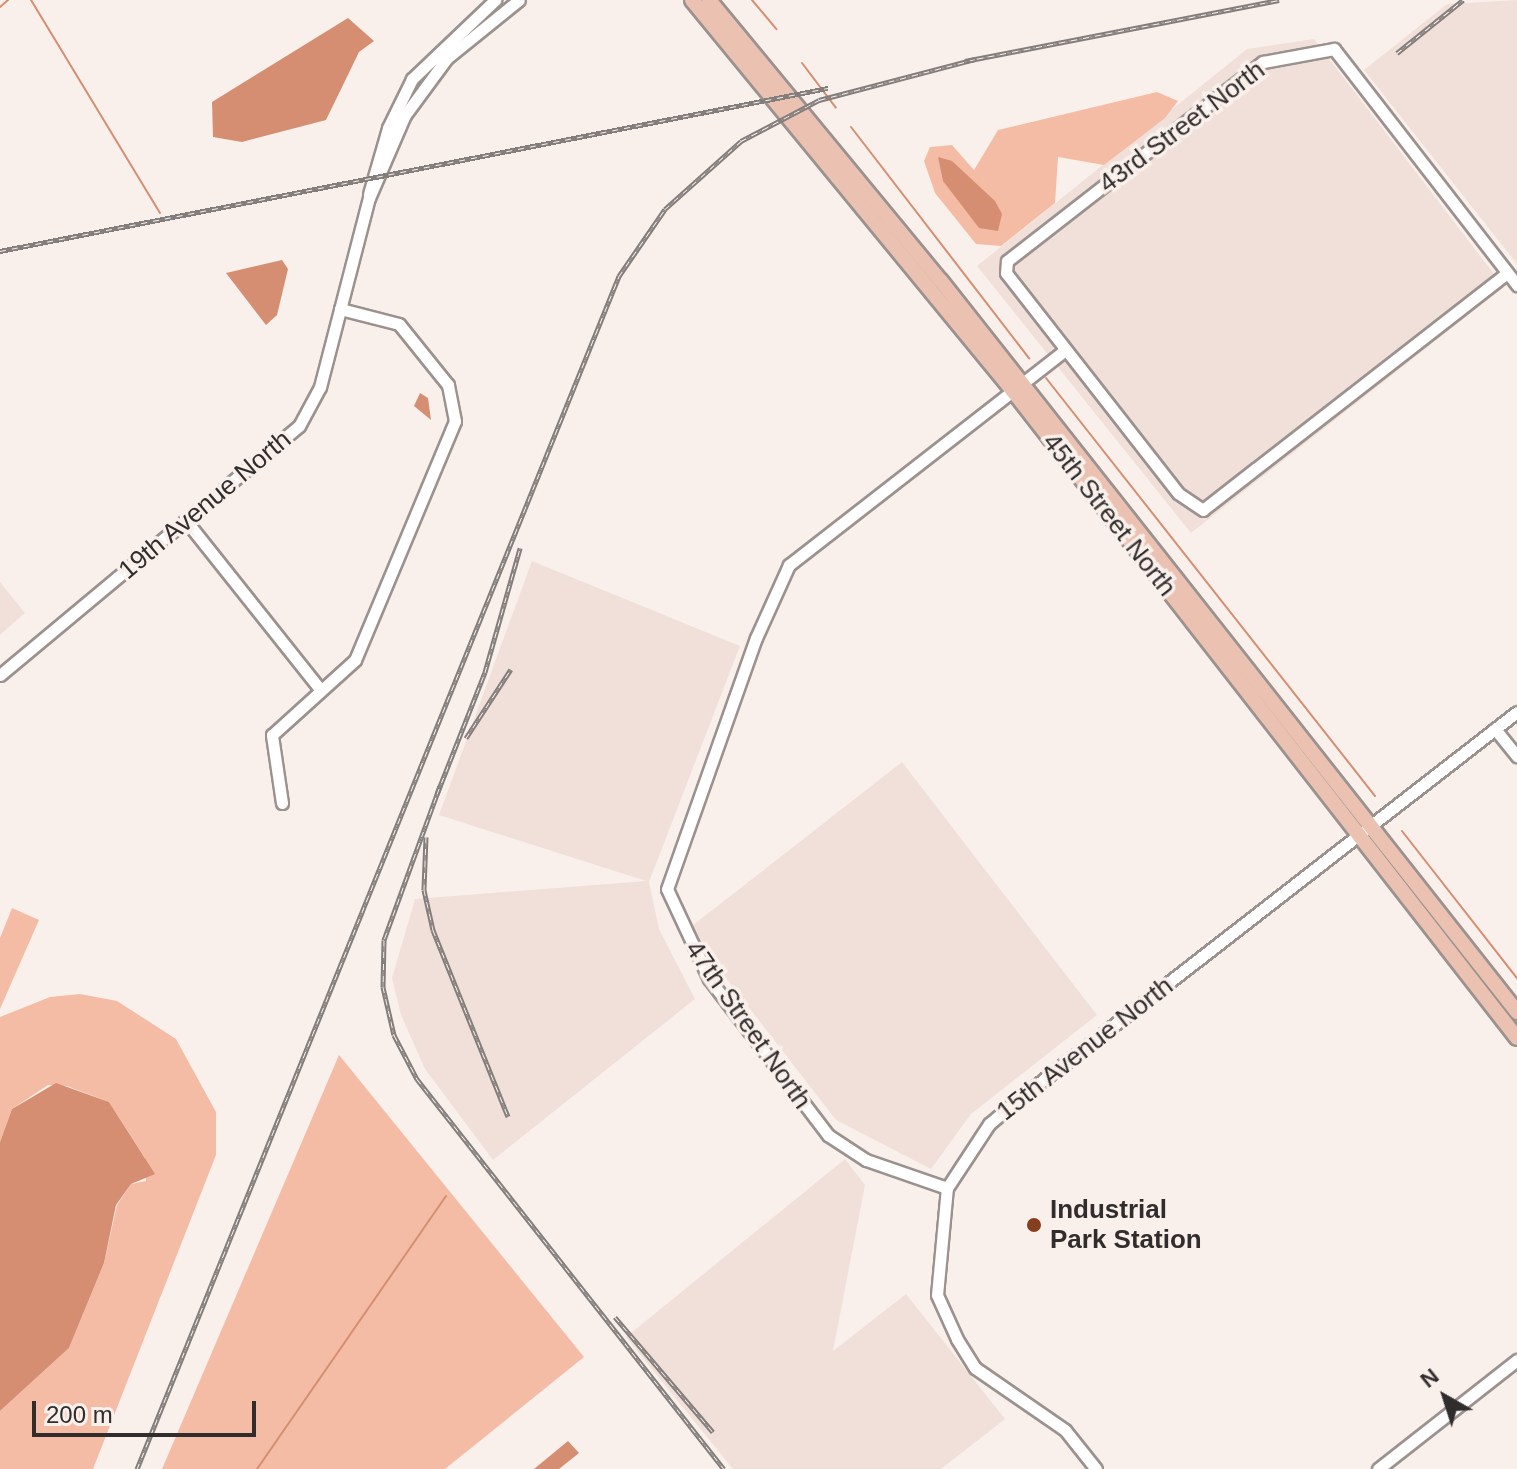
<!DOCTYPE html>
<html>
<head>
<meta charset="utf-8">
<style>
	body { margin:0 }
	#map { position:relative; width:1517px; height:1469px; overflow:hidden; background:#f9f0ec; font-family:Arial,sans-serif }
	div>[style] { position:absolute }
	.built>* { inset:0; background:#f1e0d9 }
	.green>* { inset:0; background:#f5bca5 }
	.water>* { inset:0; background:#d58e71 }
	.stream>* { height:2px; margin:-1px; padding:0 1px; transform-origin:1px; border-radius:1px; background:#d58e71 }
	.roads { filter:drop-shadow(2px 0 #9b928f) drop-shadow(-2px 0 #9b928f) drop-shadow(0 2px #9b928f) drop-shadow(0 -2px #9b928f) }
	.minor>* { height:11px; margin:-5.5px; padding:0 5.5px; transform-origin:5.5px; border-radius:5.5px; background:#fff }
	.major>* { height:14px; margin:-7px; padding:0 7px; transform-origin:7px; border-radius:7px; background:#ebc2b2 }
	.rail>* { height:5px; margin-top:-2.5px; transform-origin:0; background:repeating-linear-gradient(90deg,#f9f0ec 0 6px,#837d7b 0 12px); box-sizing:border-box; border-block:2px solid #837d7b }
	.dots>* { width:22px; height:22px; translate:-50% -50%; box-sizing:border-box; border:4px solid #f9f0ec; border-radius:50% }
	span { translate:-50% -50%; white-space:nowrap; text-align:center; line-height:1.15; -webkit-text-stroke:7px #f9f0ec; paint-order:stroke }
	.street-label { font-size:26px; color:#312d2c }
	.poi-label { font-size:26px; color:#312d2c; font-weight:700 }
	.left { translate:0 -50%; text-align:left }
	.north { position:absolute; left:1405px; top:1357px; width:80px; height:80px; -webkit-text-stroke:6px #f9f0ec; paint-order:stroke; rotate:321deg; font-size:22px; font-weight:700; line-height:32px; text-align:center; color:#312d2c }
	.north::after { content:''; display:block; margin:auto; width:28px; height:36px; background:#312d2c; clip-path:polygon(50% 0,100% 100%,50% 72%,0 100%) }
	.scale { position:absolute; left:32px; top:1401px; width:224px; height:36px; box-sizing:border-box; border:4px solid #312d2c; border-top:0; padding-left:10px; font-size:24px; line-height:28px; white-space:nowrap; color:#312d2c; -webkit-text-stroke:6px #f9f0ec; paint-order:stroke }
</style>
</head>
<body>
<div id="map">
	<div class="built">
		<i style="clip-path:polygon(1517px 0,1517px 264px,1364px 70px,1447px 4px)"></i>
		<i style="clip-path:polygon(1314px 39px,1504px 287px,1191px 533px,977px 266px,1247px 49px)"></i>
		<i style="clip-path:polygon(532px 561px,740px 646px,649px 882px,659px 929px,695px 999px,493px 1160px,425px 1069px,401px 1015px,392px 978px,415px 899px,646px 881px,439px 815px)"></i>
		<i style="clip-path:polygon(0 582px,25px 613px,0 635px)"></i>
		<i style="clip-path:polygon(902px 762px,1097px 1015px,971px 1114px,931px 1169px,836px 1120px,688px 929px)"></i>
		<i style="clip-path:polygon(845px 1159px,865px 1185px,833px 1351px,906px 1294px,1005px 1419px,941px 1469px,733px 1469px,626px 1337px)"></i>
	</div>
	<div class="green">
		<i style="clip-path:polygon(1157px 92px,1178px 101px,1165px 118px,1104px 165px,1058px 157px,1055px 203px,1001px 246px,976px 244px,935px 193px,924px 161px,930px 147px,952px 145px,974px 170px,998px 130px)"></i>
		<i style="clip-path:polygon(12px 908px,39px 920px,0 1009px,0 938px)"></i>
		<i style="clip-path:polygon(80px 994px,117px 1001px,176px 1039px,216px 1112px,216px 1155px,93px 1469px,0 1469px,0 1411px,69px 1348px,104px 1263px,117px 1205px,131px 1184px,146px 1181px,145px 1158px,109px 1102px,67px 1086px,48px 1085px,12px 1109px,0 1142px,0 1017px,50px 997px)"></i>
		<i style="clip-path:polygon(339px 1055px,584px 1357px,445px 1469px,162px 1469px)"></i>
	</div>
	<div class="water">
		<i style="clip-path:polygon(348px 18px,374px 41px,359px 52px,326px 120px,242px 142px,213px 137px,212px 102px)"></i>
		<i style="clip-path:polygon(938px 157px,952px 161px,995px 201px,1002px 214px,998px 231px,979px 228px,943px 181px)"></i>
		<i style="clip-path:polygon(282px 260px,288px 269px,277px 315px,266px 325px,226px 273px)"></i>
		<i style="clip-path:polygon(420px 393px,428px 398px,431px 420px,414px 406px)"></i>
		<i style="clip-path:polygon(56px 1083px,109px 1102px,155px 1174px,131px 1184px,116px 1205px,104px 1263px,69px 1348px,0 1411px,0 1142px,12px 1109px)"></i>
		<i style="clip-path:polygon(568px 1441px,579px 1453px,559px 1469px,534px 1469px)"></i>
	</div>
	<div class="stream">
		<i style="left:31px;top:0;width:249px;rotate:58.8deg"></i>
		<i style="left:752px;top:0;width:38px;rotate:50deg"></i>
		<i style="left:0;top:7px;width:11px;rotate:-41deg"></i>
		<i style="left:802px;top:63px;width:56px;rotate:52.9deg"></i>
		<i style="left:851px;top:127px;width:292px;rotate:52.4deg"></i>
		<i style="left:1046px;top:378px;width:532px;rotate:51.79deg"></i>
		<i style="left:1402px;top:831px;width:187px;rotate:52deg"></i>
		<i style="left:257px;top:1469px;width:332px;rotate:-55.3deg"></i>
	</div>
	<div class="roads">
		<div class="minor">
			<i style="left:369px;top:194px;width:69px;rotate:-73.9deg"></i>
			<i style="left:388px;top:128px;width:55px;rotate:-63.9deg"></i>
			<i style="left:412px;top:79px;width:115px;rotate:-43.6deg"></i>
			<i style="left:1507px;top:273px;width:385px;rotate:142.1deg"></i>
			<i style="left:1203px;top:510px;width:30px;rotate:-146deg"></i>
			<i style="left:1178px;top:493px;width:279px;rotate:-128deg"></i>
			<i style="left:1006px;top:273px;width:12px;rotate:-85deg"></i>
			<i style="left:1007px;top:261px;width:324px;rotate:-37.9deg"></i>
			<i style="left:1263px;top:62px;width:72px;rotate:-10.4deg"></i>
			<i style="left:1334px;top:49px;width:299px;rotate:52.2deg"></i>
			<i style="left:187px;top:522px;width:212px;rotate:51.5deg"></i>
			<i style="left:0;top:675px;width:389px;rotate:-39.8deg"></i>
			<i style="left:299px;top:426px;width:44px;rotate:-61.7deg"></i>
			<i style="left:320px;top:387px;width:195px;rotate:-75.5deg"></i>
			<i style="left:369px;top:198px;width:90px;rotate:-66.6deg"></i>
			<i style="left:405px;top:115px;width:71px;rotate:-53.6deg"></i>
			<i style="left:447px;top:58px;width:92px;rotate:-38.9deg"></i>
			<i style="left:1495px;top:729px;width:35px;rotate:51deg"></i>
			<i style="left:282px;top:803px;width:69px;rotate:-98.4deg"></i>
			<i style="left:272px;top:735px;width:112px;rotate:-42.1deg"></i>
			<i style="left:355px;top:660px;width:259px;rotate:-67.3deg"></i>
			<i style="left:455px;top:421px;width:37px;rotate:-101deg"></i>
			<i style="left:448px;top:385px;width:78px;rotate:-128.8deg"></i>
			<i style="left:399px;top:324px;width:61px;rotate:-165.7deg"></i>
			<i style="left:947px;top:1188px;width:86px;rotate:-160.9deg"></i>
			<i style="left:866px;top:1160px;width:45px;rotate:-146.7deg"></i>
			<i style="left:828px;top:1135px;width:196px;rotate:-127.3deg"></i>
			<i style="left:709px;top:979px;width:99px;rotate:-115deg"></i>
			<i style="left:667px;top:889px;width:266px;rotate:-70.5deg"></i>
			<i style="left:756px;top:638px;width:80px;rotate:-65.7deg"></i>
			<i style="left:789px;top:565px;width:350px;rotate:-37.9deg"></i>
			<i style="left:1096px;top:1469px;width:50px;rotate:-128.5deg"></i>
			<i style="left:1065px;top:1430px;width:109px;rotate:-145.4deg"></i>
			<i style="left:975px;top:1368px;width:34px;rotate:-122deg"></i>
			<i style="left:957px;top:1339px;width:48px;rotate:-114.4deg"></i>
			<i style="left:937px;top:1295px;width:107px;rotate:-84.7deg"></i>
			<i style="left:947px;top:1188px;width:77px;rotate:-56.7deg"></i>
			<i style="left:989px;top:1124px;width:40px;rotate:-40deg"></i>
			<i style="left:1020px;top:1098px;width:629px;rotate:-37.84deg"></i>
			<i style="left:1378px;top:1469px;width:177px;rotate:-38.1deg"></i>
		</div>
		<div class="major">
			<i style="left:692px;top:0;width:506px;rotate:50.61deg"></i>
			<i style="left:1013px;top:391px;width:820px;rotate:52.08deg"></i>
			<i style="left:709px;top:0;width:364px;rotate:50.5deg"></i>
			<i style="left:941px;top:281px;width:931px;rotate:51.76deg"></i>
		</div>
	</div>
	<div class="rail">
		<i style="left:1397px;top:53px;width:85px;rotate:-38.8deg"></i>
		<i style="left:965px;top:61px;width:320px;rotate:-11deg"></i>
		<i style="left:0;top:251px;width:844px;rotate:-11.14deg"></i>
		<i style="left:466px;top:738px;width:82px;rotate:-56.9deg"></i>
		<i style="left:440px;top:786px;width:164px;rotate:110deg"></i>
		<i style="left:384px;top:940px;width:47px;rotate:91.2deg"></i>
		<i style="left:383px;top:987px;width:49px;rotate:77.1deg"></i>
		<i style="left:394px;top:1035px;width:50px;rotate:62.4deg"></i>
		<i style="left:417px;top:1079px;width:496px;rotate:51.8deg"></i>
		<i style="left:437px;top:794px;width:131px;rotate:-68.5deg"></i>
		<i style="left:485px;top:672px;width:129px;rotate:-74.2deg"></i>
		<i style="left:426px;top:837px;width:53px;rotate:92.2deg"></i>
		<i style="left:424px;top:890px;width:41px;rotate:77.3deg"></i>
		<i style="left:433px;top:930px;width:201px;rotate:68.1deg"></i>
		<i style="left:615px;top:1317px;width:151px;rotate:49.6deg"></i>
		<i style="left:137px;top:1469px;width:1287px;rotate:-68deg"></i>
		<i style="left:619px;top:276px;width:81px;rotate:-55.5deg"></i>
		<i style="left:665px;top:209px;width:102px;rotate:-41.8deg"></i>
		<i style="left:741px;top:141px;width:88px;rotate:-27.7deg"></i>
		<i style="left:819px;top:100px;width:161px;rotate:-14.7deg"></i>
	</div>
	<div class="dots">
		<i style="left:1034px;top:1225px;background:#853e1e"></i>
	</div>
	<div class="street-label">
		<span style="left:1182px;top:127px;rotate:-37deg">43rd Street North</span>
		<span style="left:205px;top:505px;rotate:-40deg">19th Avenue North</span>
		<span style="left:1109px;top:515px;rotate:52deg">45th Street North</span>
		<span style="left:748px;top:1025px;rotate:55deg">47th Street North</span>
		<span style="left:1085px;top:1049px;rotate:-38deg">15th Avenue North</span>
	</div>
	<div class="poi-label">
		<span class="left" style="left:1050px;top:1225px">Industrial<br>Park Station</span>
	</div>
	<div class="north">N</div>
	<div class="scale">200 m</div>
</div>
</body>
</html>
